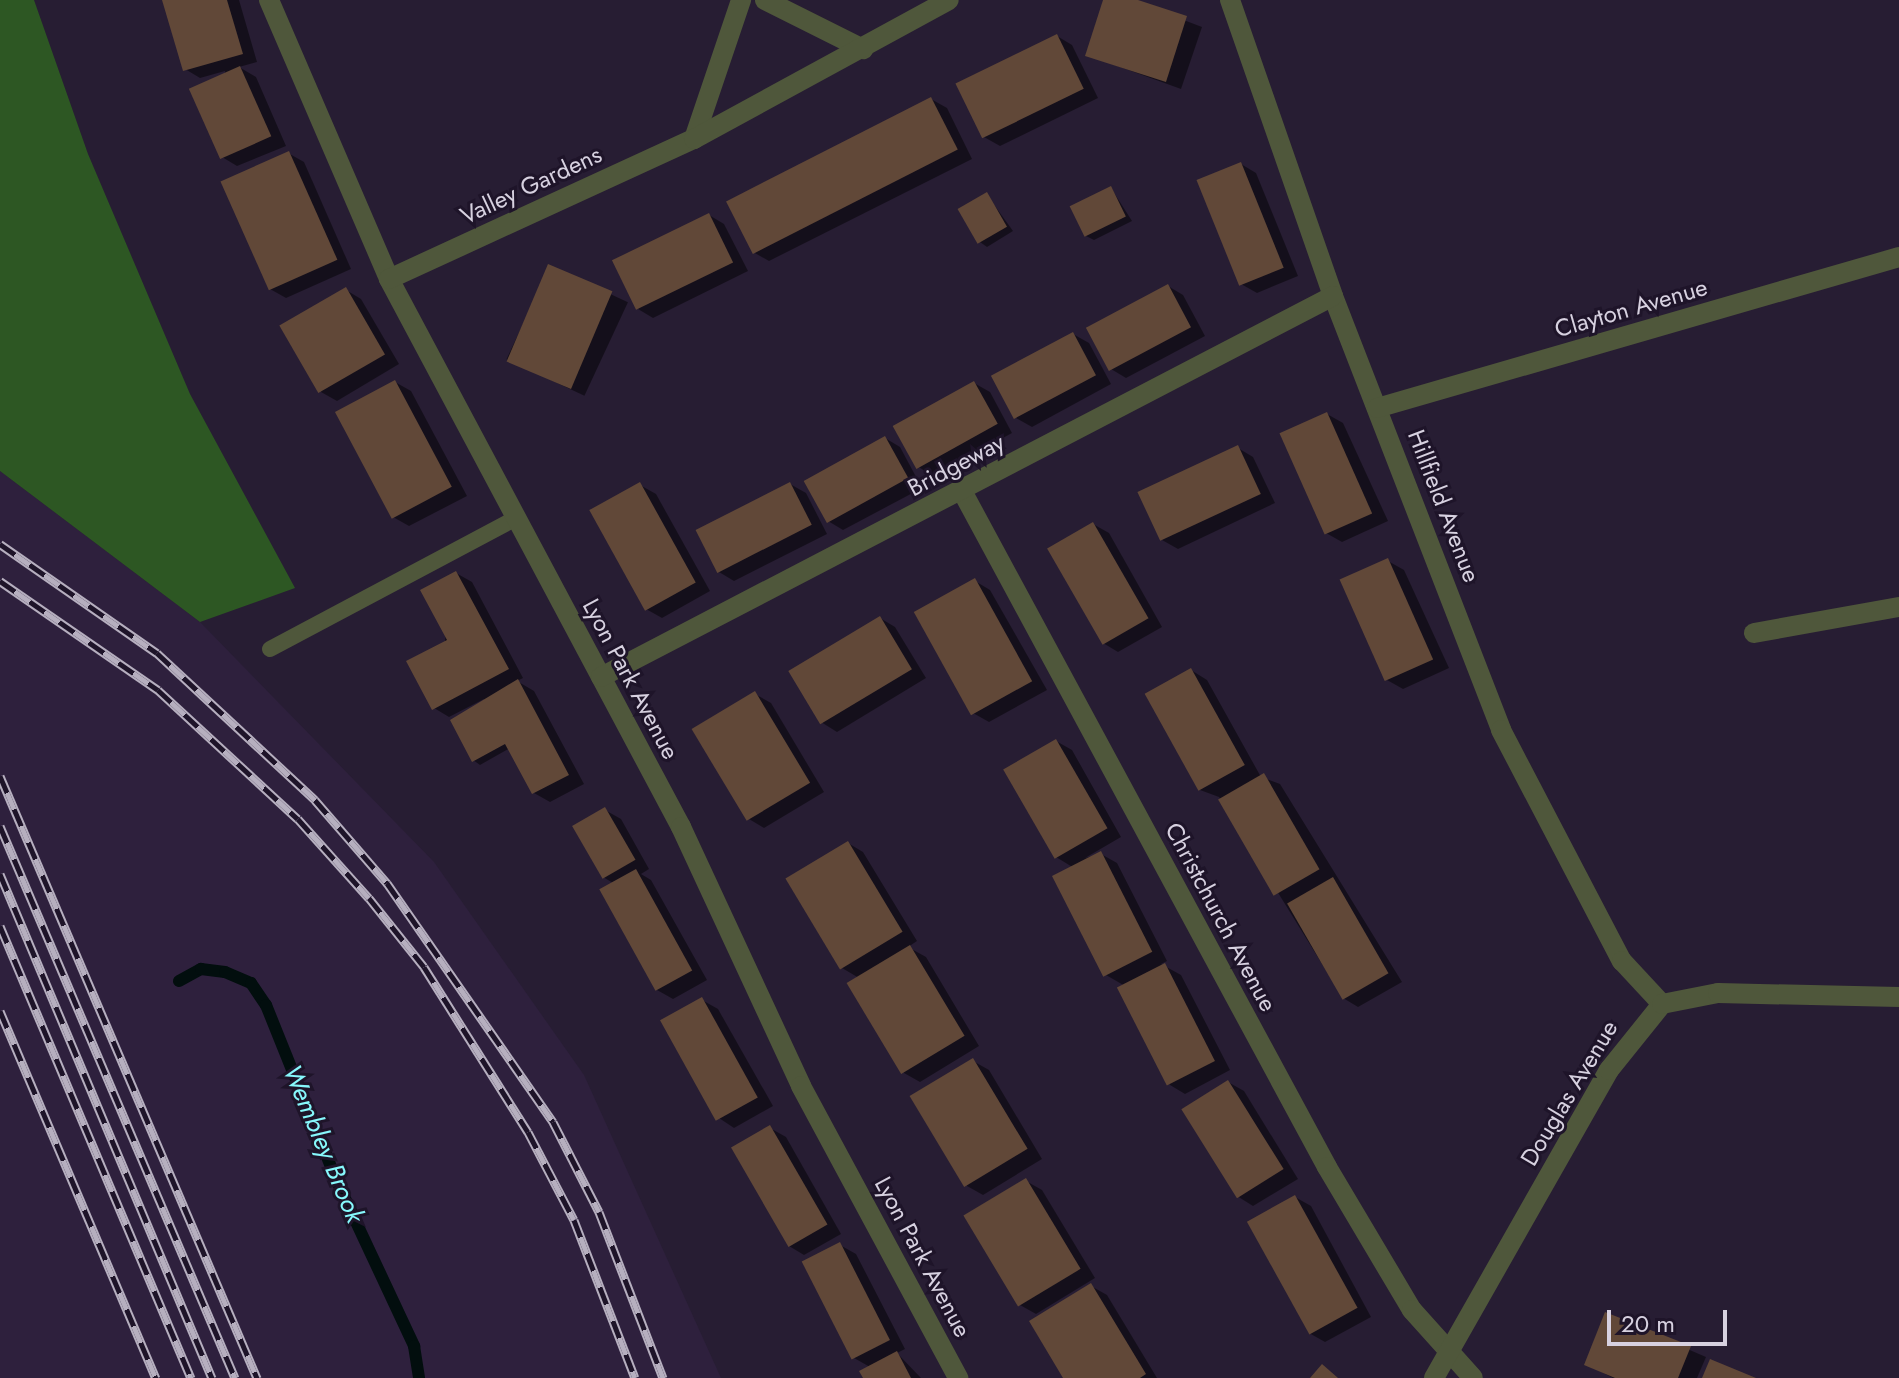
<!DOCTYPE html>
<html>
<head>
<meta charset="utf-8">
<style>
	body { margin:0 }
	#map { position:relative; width:1899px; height:1378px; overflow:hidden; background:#271d33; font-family:Jost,sans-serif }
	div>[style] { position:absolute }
	.built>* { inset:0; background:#2e203d }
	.green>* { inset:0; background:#2d5723 }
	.shadow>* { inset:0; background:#0007; transform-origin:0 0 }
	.stream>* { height:12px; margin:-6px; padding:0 6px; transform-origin:6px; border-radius:6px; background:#020e0e }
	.building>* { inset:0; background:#614838; transform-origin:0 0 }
	.lane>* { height:16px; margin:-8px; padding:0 8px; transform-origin:8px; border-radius:8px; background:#4f573b }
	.street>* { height:20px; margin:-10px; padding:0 10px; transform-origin:10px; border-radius:10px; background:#4f573b }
	.rail>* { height:9px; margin-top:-4.5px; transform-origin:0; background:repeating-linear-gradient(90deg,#1e1429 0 18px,#b6afbf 0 36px); box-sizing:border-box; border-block:2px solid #b6afbf }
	span { translate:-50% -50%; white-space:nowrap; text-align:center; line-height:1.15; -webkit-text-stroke:6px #1e1429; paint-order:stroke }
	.street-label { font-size:24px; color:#d7d1e0 }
	.water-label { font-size:26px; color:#87f8fc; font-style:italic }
	.scale { position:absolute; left:1607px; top:1310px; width:120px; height:36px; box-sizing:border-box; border:4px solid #d7d1e0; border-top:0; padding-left:10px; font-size:24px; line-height:28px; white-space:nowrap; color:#d7d1e0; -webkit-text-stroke:6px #1e1429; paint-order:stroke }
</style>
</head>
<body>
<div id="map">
	<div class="built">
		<i style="clip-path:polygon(0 471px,200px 622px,434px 862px,584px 1075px,721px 1378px,0 1378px)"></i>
	</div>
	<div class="green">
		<i style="clip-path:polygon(0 0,34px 0,88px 154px,190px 394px,295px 588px,200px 622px,0 471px)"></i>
	</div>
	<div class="shadow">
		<i style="clip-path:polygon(164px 0,239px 0,257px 62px,239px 67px,256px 77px,286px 146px,237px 166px,222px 157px,225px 71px,200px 78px,185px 69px)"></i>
		<i style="clip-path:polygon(1105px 0,1131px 0,1202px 27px,1181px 89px,1087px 55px)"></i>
		<i style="clip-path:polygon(1057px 36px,1072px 45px,1098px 98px,1000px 146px,984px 137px)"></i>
		<i style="clip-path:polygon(931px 99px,947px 108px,972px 159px,769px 261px,753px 252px)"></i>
		<i style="clip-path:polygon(288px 153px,304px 162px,351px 269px,286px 298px,270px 289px)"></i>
		<i style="clip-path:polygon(1241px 164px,1256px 173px,1298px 276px,1257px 293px,1241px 284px)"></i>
		<i style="clip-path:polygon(1111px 188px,1132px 221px,1094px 240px,1086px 236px)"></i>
		<i style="clip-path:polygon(987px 195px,1013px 231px,987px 247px,980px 242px)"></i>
		<i style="clip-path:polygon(709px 215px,724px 224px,748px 271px,653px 318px,638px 309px)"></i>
		<i style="left:550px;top:266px;width:86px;height:103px;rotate:25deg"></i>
		<i style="clip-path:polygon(1168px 286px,1183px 295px,1205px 336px,1126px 378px,1111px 369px)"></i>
		<i style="clip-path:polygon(346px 290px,361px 299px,399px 364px,337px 401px,321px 392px)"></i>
		<i style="clip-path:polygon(1073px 334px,1089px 343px,1111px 384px,1032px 427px,1016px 418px)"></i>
		<i style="clip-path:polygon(395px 382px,411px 391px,467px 496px,409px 526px,393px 517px,338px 413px)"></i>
		<i style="clip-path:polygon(974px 383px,990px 392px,1012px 433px,933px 476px,917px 466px)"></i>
		<i style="clip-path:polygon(1327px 414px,1343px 423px,1388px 521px,1342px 542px,1326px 533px)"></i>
		<i style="clip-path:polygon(885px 438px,900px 447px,922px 488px,843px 530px,828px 521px)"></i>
		<i style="clip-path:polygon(1238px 448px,1253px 457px,1275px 503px,1178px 549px,1162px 540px)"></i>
		<i style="clip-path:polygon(790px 484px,806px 493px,827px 534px,734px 581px,719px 572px)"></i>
		<i style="clip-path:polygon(640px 485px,656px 494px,710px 591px,662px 618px,646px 609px)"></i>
		<i style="clip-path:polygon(1093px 524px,1109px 533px,1162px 627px,1118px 652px,1103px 643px)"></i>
		<i style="clip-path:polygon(1388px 561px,1404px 570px,1449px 668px,1403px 689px,1387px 680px)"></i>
		<i style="clip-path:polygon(456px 573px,472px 582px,523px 678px,517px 681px,534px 691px,584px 784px,550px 802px,534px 793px,510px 748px,480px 765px,473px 760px,484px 699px,449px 717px,434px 708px)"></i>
		<i style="clip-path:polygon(975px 581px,990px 590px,1047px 690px,989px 722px,973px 713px)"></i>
		<i style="clip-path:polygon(880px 618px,895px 627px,926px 678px,837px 732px,821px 722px)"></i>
		<i style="clip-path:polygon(1191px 670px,1207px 680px,1261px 777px,1280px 784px,1402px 982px,1358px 1007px,1343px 998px,1219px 797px,1200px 790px)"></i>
		<i style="clip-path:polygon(755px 694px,771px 703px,824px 792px,764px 828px,749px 819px)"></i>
		<i style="clip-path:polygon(1056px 741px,1072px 750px,1121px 837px,1085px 858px,1101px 854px,1117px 863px,1167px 961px,1161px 964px,1181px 975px,1230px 1070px,1185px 1094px,1170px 1085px,1125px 986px,1106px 975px,1074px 868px,1056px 857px)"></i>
		<i style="clip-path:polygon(605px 810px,621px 819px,649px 869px,641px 874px,651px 880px,707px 980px,673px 999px,657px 990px,613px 883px,603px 877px)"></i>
		<i style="clip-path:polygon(848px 843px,863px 852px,917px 941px,908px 947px,926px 957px,979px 1046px,920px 1082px,904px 1073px,859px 978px,842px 968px)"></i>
		<i style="clip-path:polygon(702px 1000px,718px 1009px,773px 1106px,734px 1128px,719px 1118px)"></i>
		<i style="clip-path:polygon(973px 1061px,989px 1070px,1042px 1159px,983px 1195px,967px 1186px)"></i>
		<i style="clip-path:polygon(1228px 1082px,1244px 1091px,1298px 1179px,1253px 1206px,1237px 1196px)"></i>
		<i style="clip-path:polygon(770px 1128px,786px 1137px,841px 1234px,804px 1255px,789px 1246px)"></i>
		<i style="clip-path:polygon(1026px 1181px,1042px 1190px,1095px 1278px,1036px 1314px,1020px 1305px)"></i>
		<i style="clip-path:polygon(1295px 1197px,1311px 1206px,1371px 1317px,1325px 1342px,1309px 1333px)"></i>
		<i style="clip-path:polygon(840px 1245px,856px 1254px,905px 1349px,897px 1353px,921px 1378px,865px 1378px,870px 1367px,854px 1358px)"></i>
		<i style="clip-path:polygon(1091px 1286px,1107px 1295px,1157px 1378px,1066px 1378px)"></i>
		<i style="clip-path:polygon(1606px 1314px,1706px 1357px,1697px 1378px,1613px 1378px,1586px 1364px)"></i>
	</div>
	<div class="stream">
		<i style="left:179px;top:981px;width:25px;rotate:-29deg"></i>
		<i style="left:201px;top:969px;width:24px;rotate:7deg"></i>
		<i style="left:225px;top:972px;width:28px;rotate:23deg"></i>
		<i style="left:251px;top:983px;width:27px;rotate:56deg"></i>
		<i style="left:266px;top:1005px;width:185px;rotate:68.1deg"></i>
		<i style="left:335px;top:1177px;width:187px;rotate:64.9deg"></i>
		<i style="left:414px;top:1346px;width:32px;rotate:81deg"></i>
	</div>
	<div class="building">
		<i style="clip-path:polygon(162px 0,227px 0,243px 54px,183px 71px)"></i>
		<i style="clip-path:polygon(1103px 0,1138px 0,1187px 16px,1166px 82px,1085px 56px)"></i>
		<i style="left:1057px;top:34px;width:61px;height:113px;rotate:64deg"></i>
		<i style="left:240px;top:66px;width:77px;height:56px;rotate:66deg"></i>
		<i style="left:931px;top:97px;width:59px;height:230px;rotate:63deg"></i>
		<i style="left:289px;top:151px;width:119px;height:75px;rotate:66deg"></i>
		<i style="left:1241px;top:162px;width:114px;height:48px;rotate:68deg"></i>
		<i style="left:1111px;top:186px;width:34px;height:46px;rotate:64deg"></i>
		<i style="left:987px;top:192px;width:40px;height:34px;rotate:60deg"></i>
		<i style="left:709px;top:213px;width:55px;height:108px;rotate:64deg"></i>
		<i style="left:548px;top:264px;width:70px;height:106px;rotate:23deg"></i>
		<i style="left:1168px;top:284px;width:49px;height:93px;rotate:62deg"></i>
		<i style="left:346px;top:287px;width:78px;height:77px;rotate:60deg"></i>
		<i style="left:1073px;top:332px;width:49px;height:93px;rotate:62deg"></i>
		<i style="left:395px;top:380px;width:121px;height:68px;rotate:62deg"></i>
		<i style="left:974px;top:381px;width:49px;height:93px;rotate:61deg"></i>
		<i style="left:1327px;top:412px;width:111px;height:52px;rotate:66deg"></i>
		<i style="left:885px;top:436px;width:48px;height:93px;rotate:61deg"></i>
		<i style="left:1238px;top:445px;width:54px;height:111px;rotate:65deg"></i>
		<i style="left:640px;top:482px;width:115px;height:58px;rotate:61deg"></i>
		<i style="left:790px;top:482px;width:48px;height:106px;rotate:63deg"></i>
		<i style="left:1093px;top:522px;width:111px;height:53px;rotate:60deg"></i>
		<i style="left:1388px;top:558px;width:111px;height:53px;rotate:66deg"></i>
		<i style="clip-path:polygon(456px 571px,509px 669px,432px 710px,406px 661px,447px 640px,420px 590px)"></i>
		<i style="left:975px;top:578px;width:118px;height:70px;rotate:61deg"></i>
		<i style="left:880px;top:616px;width:62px;height:107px;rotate:59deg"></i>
		<i style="left:1191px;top:668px;width:111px;height:53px;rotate:61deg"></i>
		<i style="clip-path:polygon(518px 679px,569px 775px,532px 794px,505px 744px,472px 762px,450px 720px)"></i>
		<i style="left:755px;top:691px;width:107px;height:74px;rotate:59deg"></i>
		<i style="left:1056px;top:739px;width:103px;height:61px;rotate:60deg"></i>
		<i style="left:1264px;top:773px;width:111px;height:53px;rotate:60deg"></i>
		<i style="left:605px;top:807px;width:61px;height:38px;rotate:60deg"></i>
		<i style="left:848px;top:841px;width:106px;height:73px;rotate:59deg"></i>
		<i style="left:1101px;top:851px;width:113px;height:55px;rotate:63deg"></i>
		<i style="left:636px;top:869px;width:116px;height:42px;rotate:61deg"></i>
		<i style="left:1333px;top:877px;width:111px;height:53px;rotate:60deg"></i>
		<i style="left:910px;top:945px;width:106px;height:74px;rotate:59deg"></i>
		<i style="left:1165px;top:963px;width:110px;height:54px;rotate:63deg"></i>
		<i style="left:702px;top:997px;width:115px;height:48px;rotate:61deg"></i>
		<i style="left:973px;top:1058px;width:106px;height:74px;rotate:59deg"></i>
		<i style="left:1228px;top:1080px;width:105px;height:55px;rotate:58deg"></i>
		<i style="left:770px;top:1125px;width:115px;height:45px;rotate:60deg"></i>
		<i style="left:1026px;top:1178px;width:106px;height:73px;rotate:59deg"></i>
		<i style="left:1295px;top:1195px;width:129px;height:55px;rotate:61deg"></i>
		<i style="left:840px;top:1242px;width:110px;height:43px;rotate:63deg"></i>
		<i style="clip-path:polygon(1091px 1283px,1146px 1374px,1140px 1378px,1063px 1378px,1029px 1321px)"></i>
		<i style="clip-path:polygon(1605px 1312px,1691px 1346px,1678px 1378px,1615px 1378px,1584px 1365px)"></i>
		<i style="clip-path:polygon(897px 1351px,911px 1378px,863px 1378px,859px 1371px)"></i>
		<i style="clip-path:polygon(1710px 1359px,1756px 1378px,1702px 1378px)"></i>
		<i style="clip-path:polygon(1322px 1364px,1338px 1378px,1310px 1378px)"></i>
	</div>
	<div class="lane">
		<i style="left:270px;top:649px;width:277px;rotate:-28deg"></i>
	</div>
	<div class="street">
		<i style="left:269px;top:0;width:304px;rotate:66.7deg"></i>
		<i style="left:389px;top:279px;width:621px;rotate:61.95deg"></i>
		<i style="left:681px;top:827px;width:285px;rotate:65.1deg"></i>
		<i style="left:801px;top:1086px;width:332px;rotate:61.7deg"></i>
		<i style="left:765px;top:0;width:110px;rotate:26.6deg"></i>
		<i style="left:1230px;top:0;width:313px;rotate:70.8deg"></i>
		<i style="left:1333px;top:296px;width:465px;rotate:68.8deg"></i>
		<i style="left:1501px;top:730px;width:261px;rotate:62.4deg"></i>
		<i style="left:1622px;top:961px;width:59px;rotate:47.1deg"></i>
		<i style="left:694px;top:139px;width:147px;rotate:-71.3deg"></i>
		<i style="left:389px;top:279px;width:336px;rotate:-24.7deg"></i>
		<i style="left:694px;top:139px;width:290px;rotate:-28.6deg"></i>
		<i style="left:1377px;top:408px;width:543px;rotate:-16.13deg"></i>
		<i style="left:962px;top:491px;width:768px;rotate:61.63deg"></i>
		<i style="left:1327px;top:1167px;width:166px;rotate:59.3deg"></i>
		<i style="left:1412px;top:1310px;width:91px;rotate:48.1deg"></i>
		<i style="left:1754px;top:633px;width:147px;rotate:-10.2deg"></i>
		<i style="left:601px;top:677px;width:825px;rotate:-27.5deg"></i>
		<i style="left:1434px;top:1378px;width:354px;rotate:-60.4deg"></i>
		<i style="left:1609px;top:1070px;width:85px;rotate:-51.2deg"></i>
		<i style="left:1662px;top:1004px;width:57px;rotate:-11.1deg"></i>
		<i style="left:1718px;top:993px;width:181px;rotate:1.3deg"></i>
	</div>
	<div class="rail">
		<i style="left:0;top:544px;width:191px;rotate:34.8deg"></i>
		<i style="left:157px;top:653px;width:216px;rotate:42.9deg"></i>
		<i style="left:315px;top:800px;width:110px;rotate:49.1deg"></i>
		<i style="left:387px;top:883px;width:291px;rotate:55.2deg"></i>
		<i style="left:553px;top:1122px;width:101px;rotate:62.9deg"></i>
		<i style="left:599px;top:1212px;width:178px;rotate:68.9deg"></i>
		<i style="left:0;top:581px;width:192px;rotate:34.6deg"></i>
		<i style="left:158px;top:690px;width:190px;rotate:42.7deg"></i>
		<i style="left:298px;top:819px;width:106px;rotate:48.1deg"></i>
		<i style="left:369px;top:898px;width:88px;rotate:51.4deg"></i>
		<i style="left:424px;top:967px;width:195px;rotate:57.8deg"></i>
		<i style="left:528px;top:1132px;width:99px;rotate:62.4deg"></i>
		<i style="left:574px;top:1220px;width:169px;rotate:68.9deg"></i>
		<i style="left:0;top:776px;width:655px;rotate:66.88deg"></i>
		<i style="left:0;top:826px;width:600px;rotate:66.94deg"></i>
		<i style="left:0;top:874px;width:547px;rotate:67.19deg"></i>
		<i style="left:0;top:926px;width:491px;rotate:67.1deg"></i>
		<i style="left:0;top:1011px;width:399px;rotate:67deg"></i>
	</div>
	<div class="street-label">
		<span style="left:531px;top:185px;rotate:-25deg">Valley Gardens</span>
		<span style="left:1631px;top:308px;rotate:-16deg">Clayton Avenue</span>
		<span style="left:956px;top:465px;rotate:-28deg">Bridgeway</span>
		<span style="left:1444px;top:506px;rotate:69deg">Hillfield Avenue</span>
		<span style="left:631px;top:679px;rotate:62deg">Lyon Park Avenue</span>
		<span style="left:1221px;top:917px;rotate:62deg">Christchurch Avenue</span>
		<span style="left:1569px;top:1093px;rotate:-59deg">Douglas Avenue</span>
		<span style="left:923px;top:1257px;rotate:62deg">Lyon Park Avenue</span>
	</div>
	<div class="water-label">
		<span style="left:323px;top:1144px;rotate:67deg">Wembley Brook</span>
	</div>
	<div class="scale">20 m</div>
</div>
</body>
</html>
